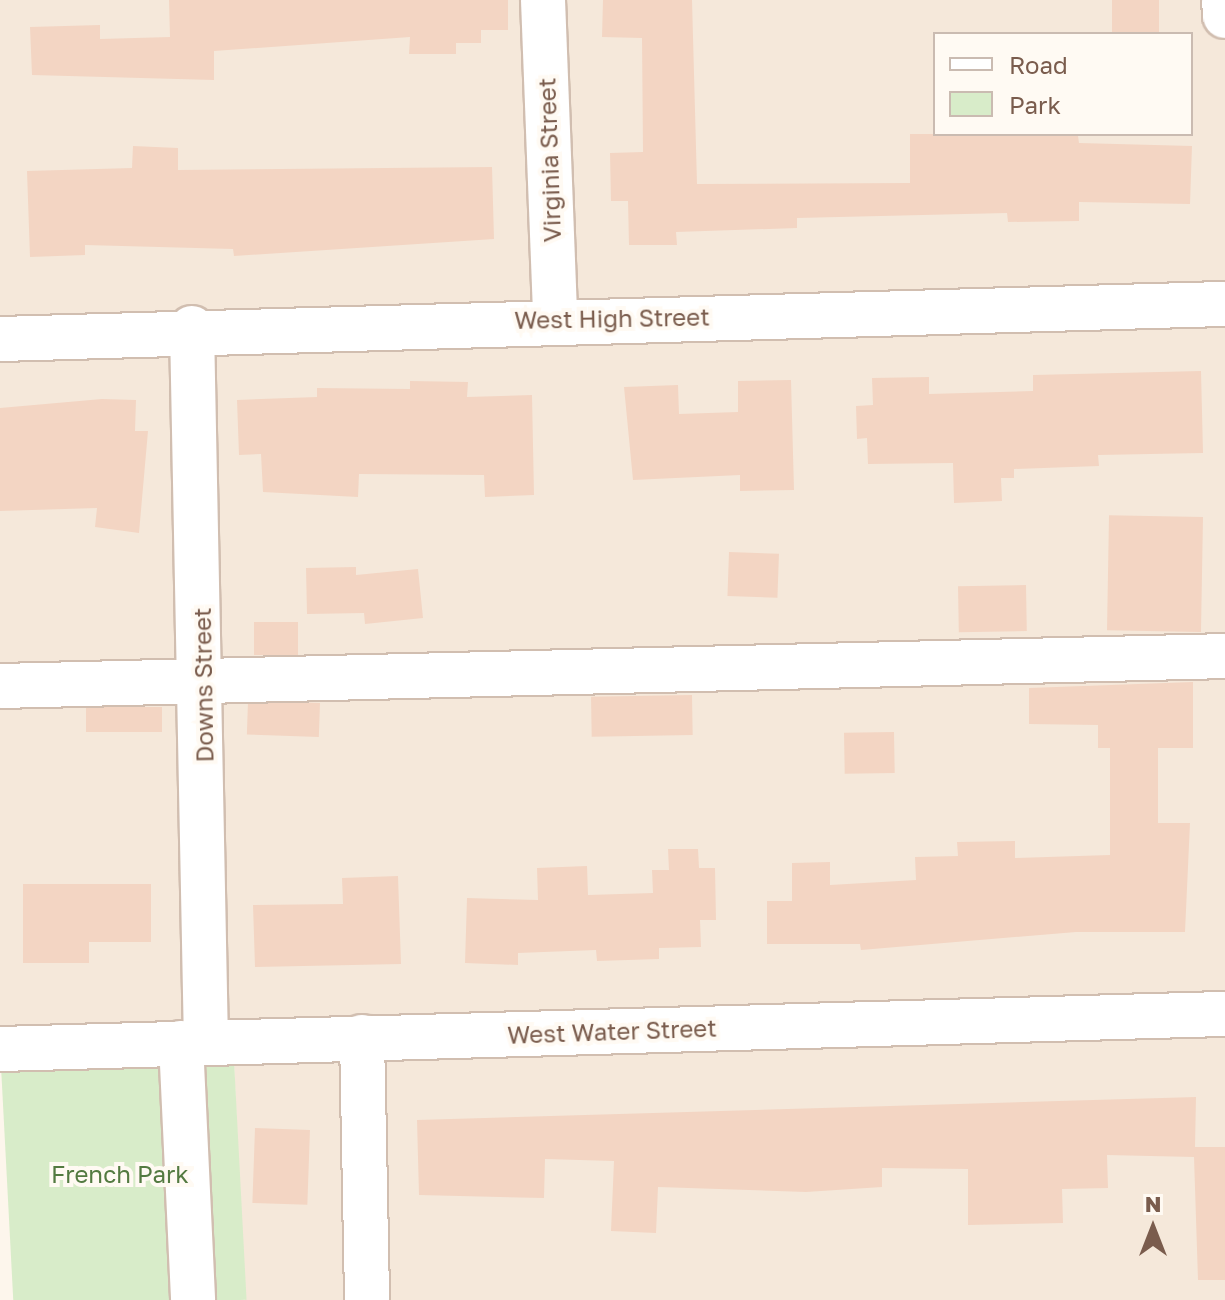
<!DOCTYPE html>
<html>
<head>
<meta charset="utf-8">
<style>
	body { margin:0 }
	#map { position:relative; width:1225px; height:1300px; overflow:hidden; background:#fdf6ec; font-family:"Golos Text",sans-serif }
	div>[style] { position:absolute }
	.residential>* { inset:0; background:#f5e8da }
	.green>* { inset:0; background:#d8ecc9; transform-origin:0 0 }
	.building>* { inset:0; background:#f3d5c3; transform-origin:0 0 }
	.roads { filter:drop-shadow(2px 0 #d1beb0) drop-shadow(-2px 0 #d1beb0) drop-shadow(0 2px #d1beb0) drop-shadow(0 -2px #d1beb0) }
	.minor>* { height:44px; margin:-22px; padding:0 22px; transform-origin:22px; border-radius:22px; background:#fff }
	span { translate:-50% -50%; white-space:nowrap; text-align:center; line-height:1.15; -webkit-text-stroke:8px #fffaf3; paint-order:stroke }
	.street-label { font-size:24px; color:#7a5c4d }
	.park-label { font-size:24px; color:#537a41 }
	.legend { position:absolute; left:933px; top:32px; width:260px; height:104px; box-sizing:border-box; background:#fffaf3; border:2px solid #cabbb1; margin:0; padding:10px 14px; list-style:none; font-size:24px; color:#7a5c4d }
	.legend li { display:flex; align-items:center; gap:16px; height:40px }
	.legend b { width:40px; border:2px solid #cabbb1 }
	.north { position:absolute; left:1113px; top:1188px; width:80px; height:80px; -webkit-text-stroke:6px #fffaf3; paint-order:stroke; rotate:0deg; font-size:22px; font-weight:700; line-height:32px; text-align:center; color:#7a5c4d }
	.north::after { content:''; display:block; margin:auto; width:28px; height:36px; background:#7a5c4d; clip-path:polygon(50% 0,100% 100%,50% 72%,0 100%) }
</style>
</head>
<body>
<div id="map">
	<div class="residential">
		<i style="clip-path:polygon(evenodd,0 0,1225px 0,1225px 1300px,245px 1300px,233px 1041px,0 1049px,0 0,935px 34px,1191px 34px,1191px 134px,935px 134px,935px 34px)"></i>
	</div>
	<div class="green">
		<i style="left:233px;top:1041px;width:259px;height:233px;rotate:87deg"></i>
	</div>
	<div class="building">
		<i style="clip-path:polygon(169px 0,508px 0,508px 30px,481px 30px,481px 43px,456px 43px,456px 54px,409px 54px,410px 37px,214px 51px,214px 80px,32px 75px,30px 27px,100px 25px,100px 39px,170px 37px)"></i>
		<i style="clip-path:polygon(603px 0,692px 0,697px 184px,910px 183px,910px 134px,1059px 134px,1078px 136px,1079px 143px,1192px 146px,1190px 204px,1079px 202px,1079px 221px,1008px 222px,1007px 213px,797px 218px,797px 228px,676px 232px,677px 245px,629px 245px,628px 201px,611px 201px,610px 153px,643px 152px,642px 38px,602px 37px)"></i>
		<i style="left:1112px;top:0;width:47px;height:34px"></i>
		<i style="clip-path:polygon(133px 146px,178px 148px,178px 170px,492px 167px,494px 239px,234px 256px,233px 249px,85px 245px,85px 255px,30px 257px,27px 171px,132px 168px)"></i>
		<i style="clip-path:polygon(1201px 371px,1203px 453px,1098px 455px,1099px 466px,1014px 469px,1014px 478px,1001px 478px,1002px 501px,954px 503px,953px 463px,868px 464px,867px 438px,857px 439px,856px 406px,873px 405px,872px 378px,929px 377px,929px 394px,1033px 391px,1033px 375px)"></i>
		<i style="clip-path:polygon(791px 380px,794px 490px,740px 491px,740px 475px,633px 480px,624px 387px,678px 385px,679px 414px,738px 412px,738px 381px)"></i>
		<i style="clip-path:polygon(410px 381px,468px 382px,467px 397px,532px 395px,534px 495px,485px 497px,484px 475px,359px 474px,358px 497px,263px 492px,261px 454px,239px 455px,237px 400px,317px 397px,317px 388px,410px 389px)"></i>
		<i style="clip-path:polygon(102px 399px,136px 400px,135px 431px,148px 431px,139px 533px,95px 527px,97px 508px,0 511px,0 408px)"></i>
		<i style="left:1203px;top:517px;width:115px;height:94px;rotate:91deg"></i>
		<i style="left:729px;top:552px;width:50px;height:44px;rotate:2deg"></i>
		<i style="clip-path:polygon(356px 567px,356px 575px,418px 569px,423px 618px,365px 624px,364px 613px,307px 614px,306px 568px)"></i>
		<i style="left:1026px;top:585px;width:46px;height:68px;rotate:89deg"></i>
		<i style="left:254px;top:622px;width:44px;height:33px"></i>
		<i style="clip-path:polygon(1193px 682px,1193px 748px,1158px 748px,1158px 823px,1190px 823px,1185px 932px,1076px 932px,861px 950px,860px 944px,767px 944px,767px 901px,792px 901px,792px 863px,830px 862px,830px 885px,916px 880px,915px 857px,958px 856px,957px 842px,1015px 841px,1015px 858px,1110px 855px,1110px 748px,1098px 748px,1098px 725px,1029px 724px,1029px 688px)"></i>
		<i style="left:692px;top:695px;width:40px;height:101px;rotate:89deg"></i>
		<i style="left:320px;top:703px;width:34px;height:72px;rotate:92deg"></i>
		<i style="left:162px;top:707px;width:25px;height:76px;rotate:90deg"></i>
		<i style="left:894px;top:732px;width:41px;height:50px;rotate:89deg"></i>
		<i style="clip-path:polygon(668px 849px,698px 849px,699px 868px,715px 868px,716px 920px,700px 920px,701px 947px,659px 948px,659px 959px,597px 961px,596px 950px,518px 953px,518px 965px,465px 963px,467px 898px,538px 900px,537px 868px,587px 866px,588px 895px,653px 893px,652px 870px,669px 870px)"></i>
		<i style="clip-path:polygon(398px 876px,401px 964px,255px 967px,253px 905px,343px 904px,342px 878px)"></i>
		<i style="clip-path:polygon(23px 884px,151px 884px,151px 942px,89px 942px,89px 963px,23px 963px)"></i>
		<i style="clip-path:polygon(1196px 1097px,1195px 1147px,1225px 1147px,1225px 1280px,1198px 1280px,1194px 1157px,1107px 1155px,1108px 1188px,1062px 1189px,1063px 1223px,968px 1225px,968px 1169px,882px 1168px,882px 1187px,806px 1192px,658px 1187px,656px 1233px,611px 1231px,614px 1161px,545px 1159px,544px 1198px,419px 1195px,417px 1120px)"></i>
		<i style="left:255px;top:1128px;width:55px;height:75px;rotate:2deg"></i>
	</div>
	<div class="roads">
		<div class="minor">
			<i style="left:543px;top:0;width:319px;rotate:87.8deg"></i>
			<i style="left:1224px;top:0;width:16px;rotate:86deg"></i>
			<i style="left:192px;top:328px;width:713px;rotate:88.88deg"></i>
			<i style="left:0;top:339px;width:1225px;rotate:-1.64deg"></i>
			<i style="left:0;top:686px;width:1225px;rotate:-1.4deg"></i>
			<i style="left:362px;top:1037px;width:263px;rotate:88.9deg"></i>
			<i style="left:181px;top:1043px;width:257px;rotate:87.3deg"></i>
			<i style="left:0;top:1049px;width:1225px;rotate:-1.64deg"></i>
		</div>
	</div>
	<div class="street-label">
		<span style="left:549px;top:160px;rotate:-92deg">Virginia Street</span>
		<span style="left:612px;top:318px;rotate:-1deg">West High Street</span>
		<span style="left:203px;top:685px;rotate:-91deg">Downs Street</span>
		<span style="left:612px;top:1031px;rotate:-2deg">West Water Street</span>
	</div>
	<div class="park-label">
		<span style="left:120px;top:1174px">French Park</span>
	</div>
	<ul class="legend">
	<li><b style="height:10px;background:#fff"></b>Road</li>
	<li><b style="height:22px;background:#d8ecc9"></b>Park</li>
	</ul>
	<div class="north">N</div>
</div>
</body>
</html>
